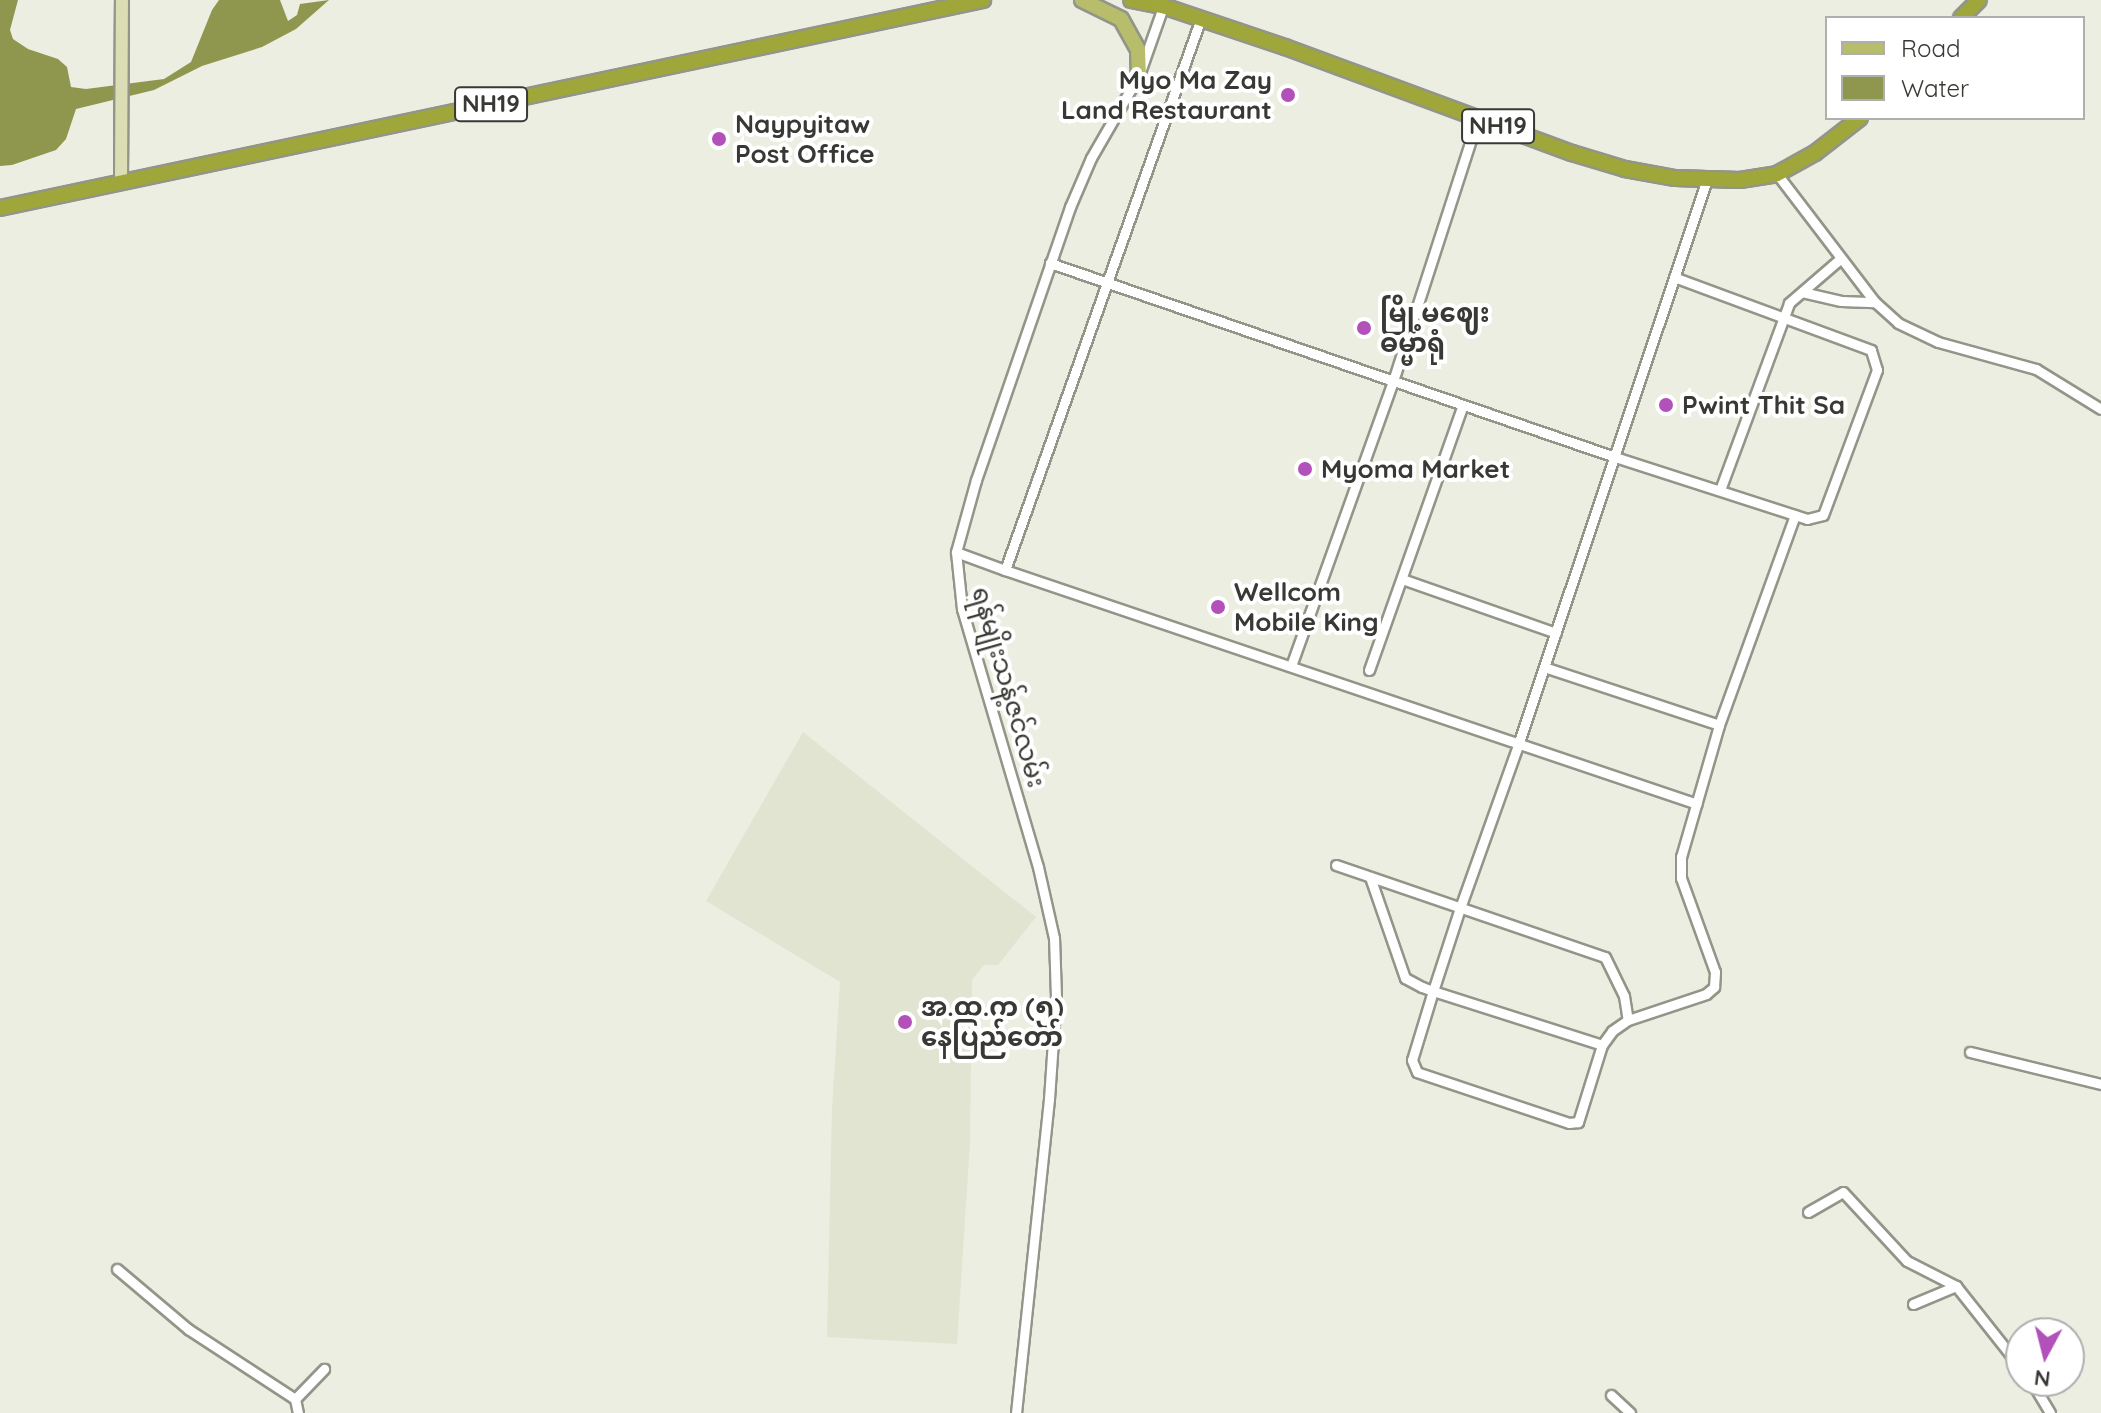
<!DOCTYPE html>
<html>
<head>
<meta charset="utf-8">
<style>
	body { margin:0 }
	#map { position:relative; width:2101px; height:1413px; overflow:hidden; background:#eceee1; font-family:Quicksand,"Noto Sans Myanmar",sans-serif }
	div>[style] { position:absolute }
	.built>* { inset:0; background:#e1e4d0 }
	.water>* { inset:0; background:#8f974f }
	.roads { filter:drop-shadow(2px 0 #939589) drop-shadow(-2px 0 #939589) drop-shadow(0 2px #939589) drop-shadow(0 -2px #939589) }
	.minor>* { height:9px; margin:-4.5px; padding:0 4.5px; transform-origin:4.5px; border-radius:4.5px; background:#fff }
	.secondary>* { height:12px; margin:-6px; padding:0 6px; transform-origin:6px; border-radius:6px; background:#dbdeb5 }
	.primary>* { height:14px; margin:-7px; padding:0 7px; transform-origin:7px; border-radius:7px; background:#b7bd6b }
	.trunk>* { height:14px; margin:-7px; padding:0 7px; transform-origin:7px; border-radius:7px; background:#9fa73a }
	.dots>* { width:22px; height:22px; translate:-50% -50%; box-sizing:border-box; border:4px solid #fff; border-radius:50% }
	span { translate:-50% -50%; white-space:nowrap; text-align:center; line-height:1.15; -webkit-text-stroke:8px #fff; paint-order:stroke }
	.shield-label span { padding:2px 6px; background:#fff; border:2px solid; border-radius:6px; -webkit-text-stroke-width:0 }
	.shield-label { font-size:24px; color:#383934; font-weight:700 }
	.poi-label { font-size:26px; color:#383934; font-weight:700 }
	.right { translate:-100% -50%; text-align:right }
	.left { translate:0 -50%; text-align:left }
	.street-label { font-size:26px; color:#383934 }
	.legend { position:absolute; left:1825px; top:16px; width:260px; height:104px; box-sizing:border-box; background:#fff; border:2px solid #afb0ae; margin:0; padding:10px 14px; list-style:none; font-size:24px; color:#383934 }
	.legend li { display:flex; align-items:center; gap:16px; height:40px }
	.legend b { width:40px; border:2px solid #afb0ae }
	.north { position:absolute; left:2005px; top:1317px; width:80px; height:80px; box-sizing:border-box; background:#fff; border:2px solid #afb0ae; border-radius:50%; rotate:187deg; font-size:22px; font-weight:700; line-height:32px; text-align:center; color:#383934 }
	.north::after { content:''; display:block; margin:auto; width:28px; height:36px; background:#b151b9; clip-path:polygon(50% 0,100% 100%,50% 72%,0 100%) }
</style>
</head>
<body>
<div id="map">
	<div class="built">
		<i style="clip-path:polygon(803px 732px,1036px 917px,998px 965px,984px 965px,972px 980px,970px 1142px,957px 1344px,827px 1337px,832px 1109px,840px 982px,706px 901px)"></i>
	</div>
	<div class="water">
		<i style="clip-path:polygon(0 0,18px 0,10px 30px,13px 39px,28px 49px,58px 59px,67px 67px,71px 87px,86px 89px,164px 79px,191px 62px,212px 10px,219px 0,280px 0,288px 21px,297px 15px,300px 4px,329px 0,296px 29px,262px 47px,202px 66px,154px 90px,76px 109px,66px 139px,56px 150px,12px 165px,0 166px)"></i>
	</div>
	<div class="roads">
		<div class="minor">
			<i style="left:1777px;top:174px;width:161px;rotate:52.6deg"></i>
			<i style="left:1875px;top:302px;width:31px;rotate:42deg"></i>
			<i style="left:1898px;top:323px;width:44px;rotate:25.4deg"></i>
			<i style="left:1938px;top:342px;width:102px;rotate:15.4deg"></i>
			<i style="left:2036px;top:369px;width:76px;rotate:31.6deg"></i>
			<i style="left:1050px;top:263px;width:597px;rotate:18.95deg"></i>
			<i style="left:1615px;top:457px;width:202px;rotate:17.9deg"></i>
			<i style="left:1807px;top:519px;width:16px;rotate:-14deg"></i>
			<i style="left:1823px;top:515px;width:155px;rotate:-69.6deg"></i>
			<i style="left:1877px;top:370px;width:21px;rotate:-107deg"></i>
			<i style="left:1871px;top:350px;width:210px;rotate:-159.7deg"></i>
			<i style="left:1802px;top:292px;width:40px;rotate:13deg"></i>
			<i style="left:1841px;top:301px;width:34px;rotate:2deg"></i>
			<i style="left:1720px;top:490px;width:199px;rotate:-69.7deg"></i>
			<i style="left:1789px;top:303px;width:67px;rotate:-40.8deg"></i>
			<i style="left:956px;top:552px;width:52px;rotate:20.2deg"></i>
			<i style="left:1005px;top:570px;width:586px;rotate:-70.45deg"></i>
			<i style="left:1005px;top:570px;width:730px;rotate:18.68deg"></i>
			<i style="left:1402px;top:579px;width:163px;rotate:19.3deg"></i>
			<i style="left:1291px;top:666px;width:303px;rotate:-70.3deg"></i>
			<i style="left:1393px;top:381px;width:276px;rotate:-72.1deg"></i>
			<i style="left:1544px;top:667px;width:184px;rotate:18.3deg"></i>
			<i style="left:1369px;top:670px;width:281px;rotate:-70.5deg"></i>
			<i style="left:1336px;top:865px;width:284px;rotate:18.9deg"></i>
			<i style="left:1605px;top:957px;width:43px;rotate:64deg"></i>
			<i style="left:1624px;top:996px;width:24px;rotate:81deg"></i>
			<i style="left:1370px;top:877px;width:107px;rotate:70.9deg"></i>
			<i style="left:1405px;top:978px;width:19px;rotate:28deg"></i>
			<i style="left:1422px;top:987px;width:12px;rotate:20deg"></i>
			<i style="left:1433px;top:991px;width:177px;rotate:17.7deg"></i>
			<i style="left:1602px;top:1045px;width:81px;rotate:107.3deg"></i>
			<i style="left:1578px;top:1122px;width:9px;rotate:174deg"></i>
			<i style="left:1569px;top:1123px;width:160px;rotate:-161.5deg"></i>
			<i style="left:1417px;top:1072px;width:13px;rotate:-113deg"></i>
			<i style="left:1412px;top:1060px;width:72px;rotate:-73.1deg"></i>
			<i style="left:1433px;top:991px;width:87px;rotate:-72deg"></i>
			<i style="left:1460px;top:908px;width:176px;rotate:-70.4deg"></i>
			<i style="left:1519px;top:742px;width:594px;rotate:-71.53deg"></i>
			<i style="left:1602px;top:1045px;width:17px;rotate:-54deg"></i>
			<i style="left:1612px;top:1031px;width:19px;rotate:-35deg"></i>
			<i style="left:1628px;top:1020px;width:82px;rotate:-18.4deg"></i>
			<i style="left:1706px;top:994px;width:11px;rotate:-41deg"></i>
			<i style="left:1714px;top:987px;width:15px;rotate:-86deg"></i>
			<i style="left:1715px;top:972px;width:100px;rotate:-109.9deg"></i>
			<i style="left:1681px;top:878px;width:21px;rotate:-90deg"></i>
			<i style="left:1681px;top:857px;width:137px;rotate:-73.9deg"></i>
			<i style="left:1719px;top:725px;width:223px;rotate:-70.1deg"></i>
			<i style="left:1970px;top:1052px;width:135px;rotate:13.7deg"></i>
			<i style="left:1808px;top:1212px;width:40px;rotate:-29.7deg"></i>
			<i style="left:1843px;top:1192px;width:94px;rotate:47.2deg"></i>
			<i style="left:1907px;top:1261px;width:55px;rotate:27deg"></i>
			<i style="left:1956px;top:1286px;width:105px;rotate:51.6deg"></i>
			<i style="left:117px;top:1269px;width:93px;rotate:40.2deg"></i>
			<i style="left:188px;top:1329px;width:128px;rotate:33.2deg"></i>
			<i style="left:295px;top:1399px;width:14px;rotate:78deg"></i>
			<i style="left:1913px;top:1304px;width:47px;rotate:-22.7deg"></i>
			<i style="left:2031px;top:1381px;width:37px;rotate:59deg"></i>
			<i style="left:1611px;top:1395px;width:26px;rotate:43deg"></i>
			<i style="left:295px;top:1399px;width:42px;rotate:-46deg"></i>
			<i style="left:1016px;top:1413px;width:316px;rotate:-84deg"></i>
			<i style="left:1049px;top:1099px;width:102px;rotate:-86.1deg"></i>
			<i style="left:1056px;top:997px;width:59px;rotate:-91.9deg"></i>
			<i style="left:1054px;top:938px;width:73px;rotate:-102.7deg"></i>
			<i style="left:1038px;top:867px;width:269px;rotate:-106.4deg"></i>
			<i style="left:962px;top:609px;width:57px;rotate:-96deg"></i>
			<i style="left:956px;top:552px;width:75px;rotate:-74.5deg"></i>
			<i style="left:976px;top:480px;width:289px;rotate:-71deg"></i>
			<i style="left:1070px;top:207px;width:53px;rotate:-66.8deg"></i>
			<i style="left:1091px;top:158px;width:96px;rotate:-60deg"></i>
			<i style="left:1139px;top:75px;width:75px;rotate:-70.6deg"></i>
		</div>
		<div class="secondary">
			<i style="left:121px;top:182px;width:182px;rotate:-89.7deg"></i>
		</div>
		<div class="primary">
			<i style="left:1082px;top:0;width:43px;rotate:26deg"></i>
			<i style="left:1121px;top:19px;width:35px;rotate:61deg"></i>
			<i style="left:1138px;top:50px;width:25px;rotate:88deg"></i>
		</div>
		<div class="trunk">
			<i style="left:1131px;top:0;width:33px;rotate:11deg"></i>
			<i style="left:1163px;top:6px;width:129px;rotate:18.6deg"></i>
			<i style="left:1285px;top:47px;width:306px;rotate:20.3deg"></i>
			<i style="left:1572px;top:153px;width:55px;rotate:16.8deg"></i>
			<i style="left:1625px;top:169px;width:51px;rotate:10.2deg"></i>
			<i style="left:1675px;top:178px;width:65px;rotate:1.8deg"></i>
			<i style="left:1740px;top:180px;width:37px;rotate:-9deg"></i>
			<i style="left:1777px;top:174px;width:43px;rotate:-28.9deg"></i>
			<i style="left:1815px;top:153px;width:57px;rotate:-37.9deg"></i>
			<i style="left:1961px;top:18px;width:25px;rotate:-45deg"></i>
			<i style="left:0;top:208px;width:1005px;rotate:-11.95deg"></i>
		</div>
	</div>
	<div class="dots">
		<i style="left:1288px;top:95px;background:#b151b9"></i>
		<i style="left:719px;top:139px;background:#b151b9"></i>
		<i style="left:1364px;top:328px;background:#b151b9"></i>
		<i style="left:1666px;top:405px;background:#b151b9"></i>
		<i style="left:1305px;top:469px;background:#b151b9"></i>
		<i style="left:1218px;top:607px;background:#b151b9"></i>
		<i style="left:905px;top:1022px;background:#b151b9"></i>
	</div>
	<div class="shield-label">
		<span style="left:491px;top:104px">NH19</span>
		<span style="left:1498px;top:126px">NH19</span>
	</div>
	<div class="poi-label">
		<span class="right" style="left:1272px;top:95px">Myo Ma Zay<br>Land Restaurant</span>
		<span class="left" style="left:735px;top:139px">Naypyitaw<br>Post Office</span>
		<span class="left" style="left:1380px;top:328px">မြို့မဈေး<br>ဓမ္မာရုံ</span>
		<span class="left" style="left:1682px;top:405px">Pwint Thit Sa</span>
		<span class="left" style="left:1321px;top:469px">Myoma Market</span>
		<span class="left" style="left:1234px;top:607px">Wellcom<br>Mobile King</span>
		<span class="left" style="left:921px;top:1022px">အ.ထ.က (၅)<br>နေပြည်တော်</span>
	</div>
	<div class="street-label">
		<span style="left:1009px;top:687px;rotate:74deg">ရန်မျိုးသန့်ဇင်လမ်း</span>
	</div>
	<ul class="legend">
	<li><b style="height:10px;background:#b7bd6b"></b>Road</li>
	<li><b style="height:22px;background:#8f974f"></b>Water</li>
	</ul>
	<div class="north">N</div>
</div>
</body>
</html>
